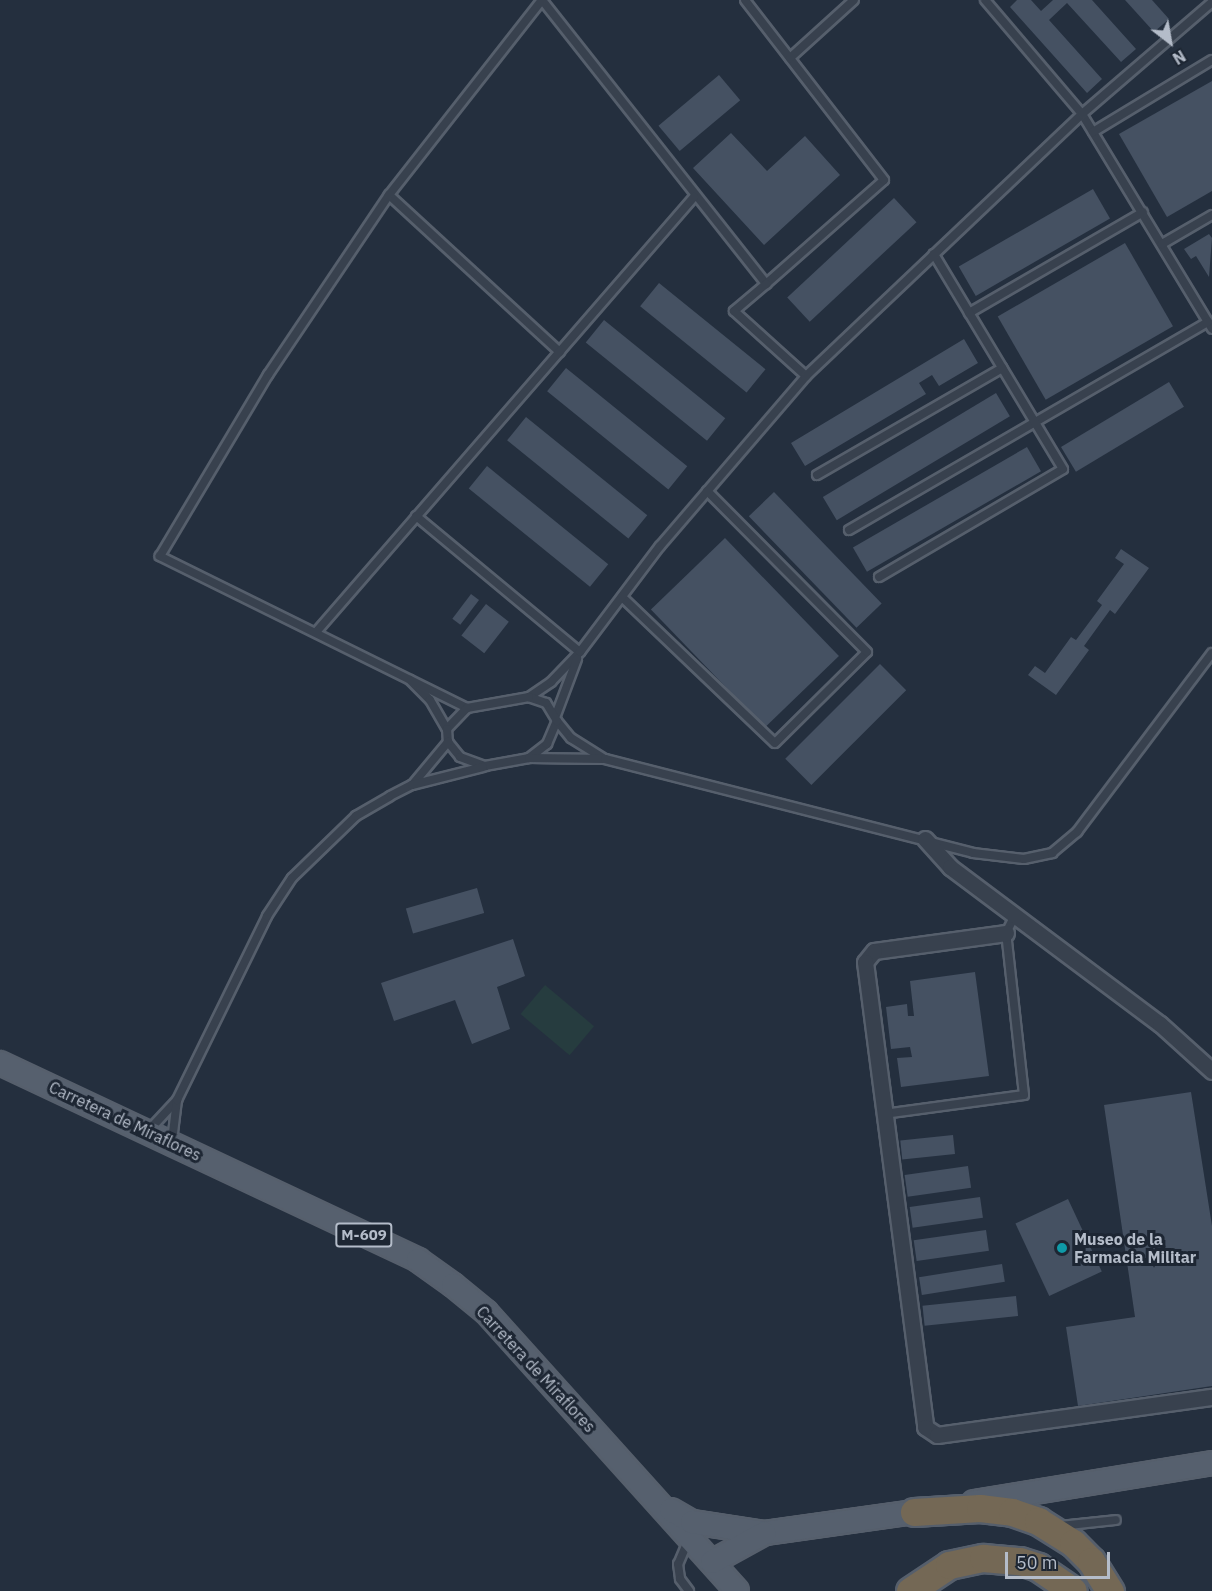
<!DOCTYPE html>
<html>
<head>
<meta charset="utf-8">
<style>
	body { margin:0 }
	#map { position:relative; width:1212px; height:1591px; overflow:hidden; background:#242f3e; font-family:"IBM Plex Sans",sans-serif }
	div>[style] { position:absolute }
	.green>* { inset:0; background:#263c3f; transform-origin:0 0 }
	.building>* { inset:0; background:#455162; transform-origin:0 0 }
	.roads { filter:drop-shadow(2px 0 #565f6c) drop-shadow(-2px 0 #565f6c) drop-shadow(0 2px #565f6c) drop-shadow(0 -2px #565f6c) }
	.lane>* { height:8px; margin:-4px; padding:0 4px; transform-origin:4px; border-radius:4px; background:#38414e }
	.street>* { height:15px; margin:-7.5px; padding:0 7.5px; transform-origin:7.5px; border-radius:7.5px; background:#38414e }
	.primary>* { height:22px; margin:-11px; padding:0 11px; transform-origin:11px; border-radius:11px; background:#56606e }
	.highway>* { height:27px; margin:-13.5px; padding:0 13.5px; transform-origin:13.5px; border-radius:13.5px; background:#746855 }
	.dots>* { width:16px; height:16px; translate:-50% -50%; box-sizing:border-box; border:3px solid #1d2633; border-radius:50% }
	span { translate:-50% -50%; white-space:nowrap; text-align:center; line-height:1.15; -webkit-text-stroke:6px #1d2633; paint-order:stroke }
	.shield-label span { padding:2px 4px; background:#1d2633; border:2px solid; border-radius:4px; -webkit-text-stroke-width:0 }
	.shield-label { font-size:15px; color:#b4bcc9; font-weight:700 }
	.street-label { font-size:16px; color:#b4bcc9 }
	.poi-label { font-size:16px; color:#b4bcc9; font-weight:700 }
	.left { translate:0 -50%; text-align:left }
	.north { position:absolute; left:1140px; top:12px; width:60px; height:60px; -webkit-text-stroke:4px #1d2633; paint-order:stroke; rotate:149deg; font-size:16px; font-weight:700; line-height:24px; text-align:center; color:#b4bcc9 }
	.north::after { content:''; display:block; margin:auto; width:21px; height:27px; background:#b4bcc9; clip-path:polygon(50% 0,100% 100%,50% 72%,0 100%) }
	.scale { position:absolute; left:1005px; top:1552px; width:105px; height:27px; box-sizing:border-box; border:3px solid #b4bcc9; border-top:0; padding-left:8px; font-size:18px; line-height:21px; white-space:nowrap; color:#b4bcc9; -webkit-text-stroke:4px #1d2633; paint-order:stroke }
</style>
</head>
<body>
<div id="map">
	<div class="green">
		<i style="left:545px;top:985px;width:64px;height:38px;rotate:40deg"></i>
	</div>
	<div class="building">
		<i style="clip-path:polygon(1017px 0,1031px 0,1041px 11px,1053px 0,1092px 0,1136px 49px,1121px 62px,1067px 3px,1049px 20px,1102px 79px,1087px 93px,1010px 7px)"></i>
		<i style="clip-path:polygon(1125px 0,1152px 0,1169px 19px,1154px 32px)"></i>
		<i style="left:719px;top:75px;width:33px;height:79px;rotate:50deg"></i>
		<i style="clip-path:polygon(1212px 81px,1212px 191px,1167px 217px,1119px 134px)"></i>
		<i style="clip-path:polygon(731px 133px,767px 171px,805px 136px,840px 175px,764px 245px,693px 168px)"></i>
		<i style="left:1093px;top:189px;width:34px;height:155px;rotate:60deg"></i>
		<i style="left:894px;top:198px;width:33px;height:146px;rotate:47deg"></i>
		<i style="clip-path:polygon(1209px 234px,1212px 238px,1209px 277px,1196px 256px,1191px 259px,1184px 249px)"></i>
		<i style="left:1125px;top:243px;width:96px;height:147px;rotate:60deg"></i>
		<i style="left:659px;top:283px;width:137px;height:30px;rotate:39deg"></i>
		<i style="left:604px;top:320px;width:156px;height:29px;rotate:39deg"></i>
		<i style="clip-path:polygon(964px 339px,978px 363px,939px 386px,932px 375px,919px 383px,926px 394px,805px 466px,791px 443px)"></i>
		<i style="left:566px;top:368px;width:156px;height:30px;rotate:39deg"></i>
		<i style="left:1169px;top:382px;width:29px;height:126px;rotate:59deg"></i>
		<i style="left:996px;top:393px;width:27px;height:202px;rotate:59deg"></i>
		<i style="left:526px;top:417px;width:156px;height:30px;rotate:39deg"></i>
		<i style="left:1027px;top:447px;width:28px;height:201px;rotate:60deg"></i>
		<i style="left:487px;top:466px;width:156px;height:29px;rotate:39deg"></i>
		<i style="left:774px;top:492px;width:155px;height:35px;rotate:46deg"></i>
		<i style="left:725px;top:538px;width:164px;height:103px;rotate:46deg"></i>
		<i style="clip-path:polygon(1121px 549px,1149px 568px,1115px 614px,1110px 610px,1084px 646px,1089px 650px,1056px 695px,1028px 675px,1035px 666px,1045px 673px,1071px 637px,1076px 640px,1102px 605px,1097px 601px,1124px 564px,1115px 558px)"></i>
		<i style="left:471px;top:594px;width:10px;height:31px;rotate:37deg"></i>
		<i style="left:486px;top:604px;width:29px;height:40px;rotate:38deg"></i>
		<i style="left:880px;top:664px;width:37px;height:134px;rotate:45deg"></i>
		<i style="left:477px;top:888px;width:26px;height:74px;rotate:74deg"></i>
		<i style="clip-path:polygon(513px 939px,525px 976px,497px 987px,510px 1029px,472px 1044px,455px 1000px,394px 1021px,381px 983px)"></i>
		<i style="clip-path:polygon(975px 972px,989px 1076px,901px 1087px,897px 1058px,912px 1057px,910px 1047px,891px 1049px,886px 1007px,907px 1004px,908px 1016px,914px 1016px,910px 981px)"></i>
		<i style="clip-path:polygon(1191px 1092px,1212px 1226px,1212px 1386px,1078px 1406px,1066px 1327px,1135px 1317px,1104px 1105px)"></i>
		<i style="left:953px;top:1135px;width:19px;height:53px;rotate:84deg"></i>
		<i style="left:968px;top:1166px;width:22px;height:64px;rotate:82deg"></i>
		<i style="left:980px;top:1197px;width:21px;height:71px;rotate:82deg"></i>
		<i style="left:1068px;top:1199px;width:80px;height:58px;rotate:65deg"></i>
		<i style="left:986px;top:1230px;width:21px;height:73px;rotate:82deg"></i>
		<i style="left:1002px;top:1264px;width:18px;height:84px;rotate:81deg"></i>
		<i style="left:1016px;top:1296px;width:20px;height:94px;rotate:84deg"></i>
	</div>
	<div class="roads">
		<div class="lane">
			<i style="left:542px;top:0;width:362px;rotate:51.7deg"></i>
			<i style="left:766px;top:284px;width:157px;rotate:-41.4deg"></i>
			<i style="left:884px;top:180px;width:227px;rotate:-127.7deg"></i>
			<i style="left:985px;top:0;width:150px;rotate:49.6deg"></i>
			<i style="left:1082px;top:114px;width:251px;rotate:58.8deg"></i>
			<i style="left:790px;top:58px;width:86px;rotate:-42.2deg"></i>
			<i style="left:1093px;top:132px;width:139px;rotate:-31.2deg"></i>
			<i style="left:389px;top:195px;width:232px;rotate:42.6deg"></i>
			<i style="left:1162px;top:244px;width:58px;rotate:-30.1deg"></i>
			<i style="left:766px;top:284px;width:42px;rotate:139.8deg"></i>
			<i style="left:734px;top:311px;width:97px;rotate:42.1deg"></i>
			<i style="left:969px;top:313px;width:201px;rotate:-30.1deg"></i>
			<i style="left:817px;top:475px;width:214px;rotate:-30deg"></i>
			<i style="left:416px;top:516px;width:213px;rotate:39.7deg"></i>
			<i style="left:849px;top:530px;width:415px;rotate:-30.1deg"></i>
			<i style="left:879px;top:577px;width:213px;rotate:-30.4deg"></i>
			<i style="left:1063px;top:469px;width:251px;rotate:-121deg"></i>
			<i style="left:622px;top:597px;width:211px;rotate:43.7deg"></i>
			<i style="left:775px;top:743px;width:129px;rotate:-44.7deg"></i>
			<i style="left:867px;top:652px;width:227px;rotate:-134.8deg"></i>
			<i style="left:317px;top:631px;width:575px;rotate:-49.02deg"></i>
			<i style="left:410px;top:680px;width:28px;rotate:45deg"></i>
			<i style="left:430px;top:700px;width:34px;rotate:60deg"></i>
			<i style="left:529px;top:697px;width:27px;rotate:-34deg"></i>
			<i style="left:551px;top:682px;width:42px;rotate:-46deg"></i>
			<i style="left:580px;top:652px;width:133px;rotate:-53deg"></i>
			<i style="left:660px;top:546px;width:224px;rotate:-49.3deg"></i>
			<i style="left:806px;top:376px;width:381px;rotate:-43.5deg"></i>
			<i style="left:1082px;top:114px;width:172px;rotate:-40.7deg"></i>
			<i style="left:467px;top:708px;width:343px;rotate:-153.7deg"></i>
			<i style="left:160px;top:556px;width:211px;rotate:-59.2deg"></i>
			<i style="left:268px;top:375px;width:217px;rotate:-56.1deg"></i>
			<i style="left:389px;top:195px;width:248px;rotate:-51.9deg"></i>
			<i style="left:556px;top:715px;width:60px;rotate:-69.4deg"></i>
			<i style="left:557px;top:721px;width:22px;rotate:51deg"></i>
			<i style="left:571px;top:738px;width:38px;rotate:32deg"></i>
			<i style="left:529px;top:758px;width:23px;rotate:-38deg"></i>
			<i style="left:547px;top:744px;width:25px;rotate:-67deg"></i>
			<i style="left:557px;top:721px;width:21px;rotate:-121deg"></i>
			<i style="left:546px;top:703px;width:18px;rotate:-161deg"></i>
			<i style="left:529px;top:697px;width:63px;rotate:169.9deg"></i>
			<i style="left:467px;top:708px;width:29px;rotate:134deg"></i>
			<i style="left:447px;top:729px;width:13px;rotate:86deg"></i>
			<i style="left:448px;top:742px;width:19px;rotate:51deg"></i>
			<i style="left:460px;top:757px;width:27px;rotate:20deg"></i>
			<i style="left:485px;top:766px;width:45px;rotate:-10.3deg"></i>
			<i style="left:529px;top:758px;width:76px;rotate:0.8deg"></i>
			<i style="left:605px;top:759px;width:380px;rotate:14.3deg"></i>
			<i style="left:973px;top:853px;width:51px;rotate:6.7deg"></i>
			<i style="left:1024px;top:859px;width:29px;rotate:-12deg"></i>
			<i style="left:1052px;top:853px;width:33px;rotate:-40deg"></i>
			<i style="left:1077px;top:832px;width:224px;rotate:-53deg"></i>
			<i style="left:413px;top:784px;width:55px;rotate:-50.2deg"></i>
			<i style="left:884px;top:1114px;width:141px;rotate:-7.7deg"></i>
			<i style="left:1024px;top:1095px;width:163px;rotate:-96.3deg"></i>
			<i style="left:1006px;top:933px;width:20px;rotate:-63deg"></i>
			<i style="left:150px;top:1129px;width:40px;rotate:-47deg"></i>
			<i style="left:172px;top:1141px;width:41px;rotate:-83deg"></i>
			<i style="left:177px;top:1100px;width:205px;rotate:-63.9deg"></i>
			<i style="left:267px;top:916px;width:45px;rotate:-56.7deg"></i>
			<i style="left:292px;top:878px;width:89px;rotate:-44.1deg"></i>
			<i style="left:356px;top:816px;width:39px;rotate:-30deg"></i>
			<i style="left:390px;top:796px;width:25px;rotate:-27deg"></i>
			<i style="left:412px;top:785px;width:73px;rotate:-14.2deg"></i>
			<i style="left:1059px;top:1526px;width:57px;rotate:-6deg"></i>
			<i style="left:688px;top:1541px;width:25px;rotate:113deg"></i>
			<i style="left:678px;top:1564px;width:15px;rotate:82deg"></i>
			<i style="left:680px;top:1579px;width:15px;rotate:53deg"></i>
		</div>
		<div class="street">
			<i style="left:925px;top:839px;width:38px;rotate:48deg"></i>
			<i style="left:950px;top:867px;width:262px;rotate:36.8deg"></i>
			<i style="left:1160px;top:1024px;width:70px;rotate:42.1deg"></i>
			<i style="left:1006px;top:933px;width:133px;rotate:172.2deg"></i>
			<i style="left:874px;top:951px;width:14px;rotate:129deg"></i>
			<i style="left:865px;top:962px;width:469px;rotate:82.6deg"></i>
			<i style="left:925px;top:1427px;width:14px;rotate:34deg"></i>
			<i style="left:937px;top:1435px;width:278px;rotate:-7.9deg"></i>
		</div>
		<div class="primary">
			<i style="left:0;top:1063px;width:462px;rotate:25.2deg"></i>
			<i style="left:418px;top:1260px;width:43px;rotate:35.5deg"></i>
			<i style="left:453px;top:1285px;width:43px;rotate:39.3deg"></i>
			<i style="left:486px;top:1312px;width:375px;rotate:48deg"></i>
			<i style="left:974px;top:1502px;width:241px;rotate:-9.3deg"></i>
			<i style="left:671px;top:1510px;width:24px;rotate:30deg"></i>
			<i style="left:692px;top:1522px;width:74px;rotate:8.6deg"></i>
			<i style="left:765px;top:1533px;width:166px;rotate:-8deg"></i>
			<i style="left:712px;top:1562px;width:60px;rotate:-28.7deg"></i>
		</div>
		<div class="highway">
			<i style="left:914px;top:1512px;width:66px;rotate:-3.5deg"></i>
			<i style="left:980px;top:1508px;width:32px;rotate:7deg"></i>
			<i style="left:1012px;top:1512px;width:28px;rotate:19deg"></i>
			<i style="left:1038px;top:1521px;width:41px;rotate:32.2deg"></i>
			<i style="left:1073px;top:1543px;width:25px;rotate:45deg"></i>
			<i style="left:1091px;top:1561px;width:36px;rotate:58deg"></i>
			<i style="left:910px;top:1591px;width:47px;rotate:-33.7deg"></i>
			<i style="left:949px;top:1565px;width:35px;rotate:-12deg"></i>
			<i style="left:983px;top:1558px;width:37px;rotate:5deg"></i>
			<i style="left:1020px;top:1561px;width:19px;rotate:18deg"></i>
			<i style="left:1038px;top:1567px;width:42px;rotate:34.4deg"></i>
		</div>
	</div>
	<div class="dots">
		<i style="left:1062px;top:1248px;background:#0f9aa8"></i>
	</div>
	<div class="shield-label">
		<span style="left:364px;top:1235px">M-609</span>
	</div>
	<div class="street-label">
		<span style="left:125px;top:1121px;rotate:25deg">Carretera de Miraflores</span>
		<span style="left:536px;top:1369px;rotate:47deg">Carretera de Miraflores</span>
	</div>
	<div class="poi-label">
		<span class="left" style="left:1074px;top:1248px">Museo de la<br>Farmacia Militar</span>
	</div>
	<div class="north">N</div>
	<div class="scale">50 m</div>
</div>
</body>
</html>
